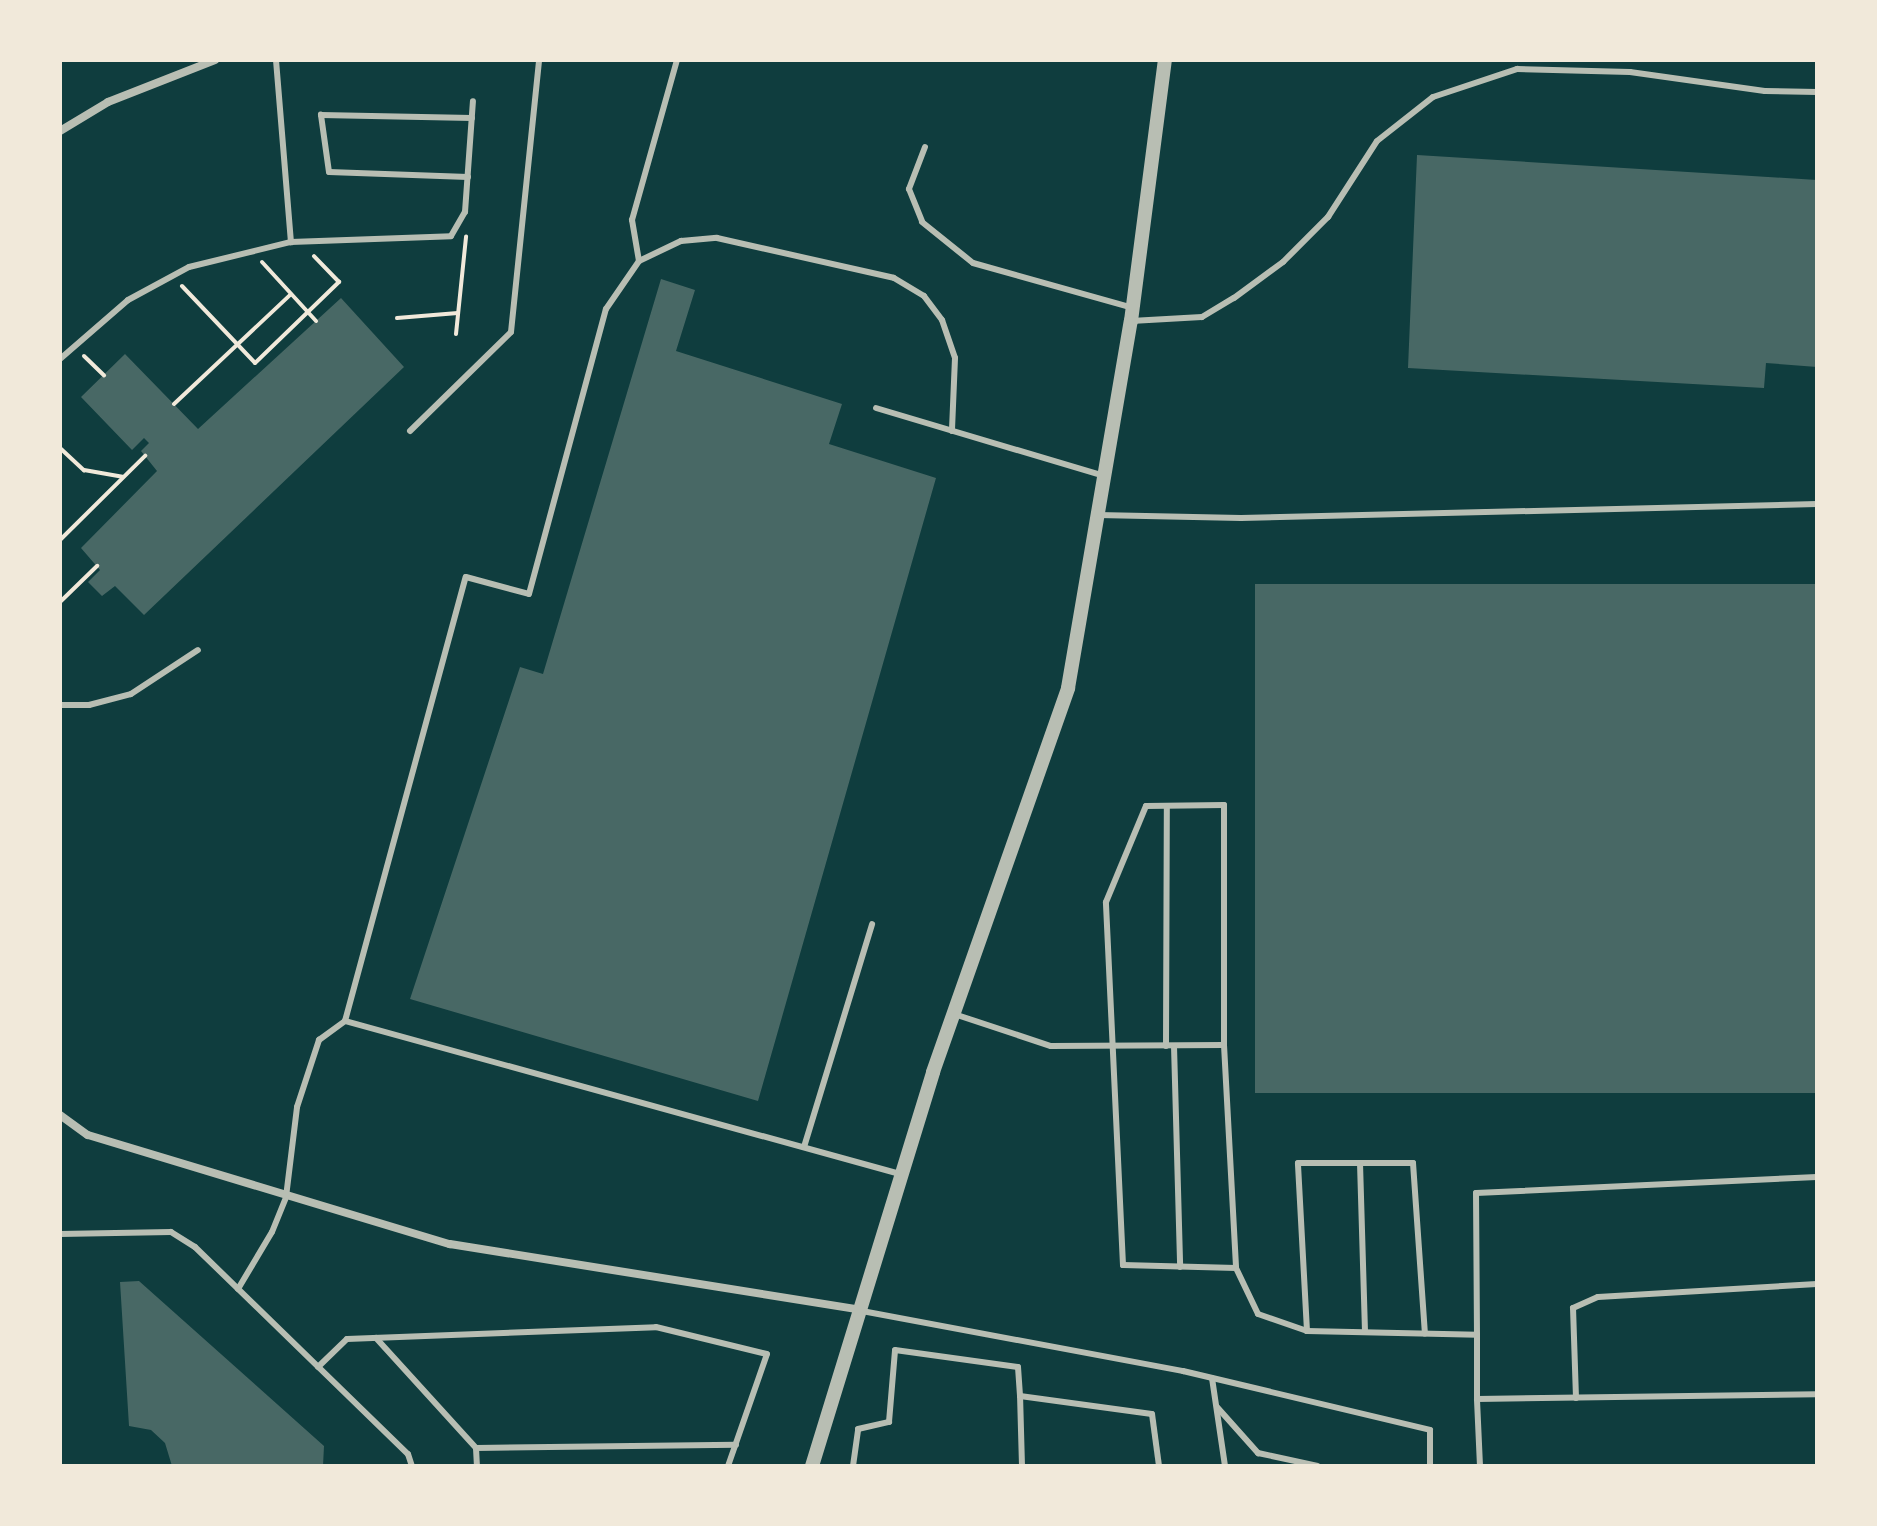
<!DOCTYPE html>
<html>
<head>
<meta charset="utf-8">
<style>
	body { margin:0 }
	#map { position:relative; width:1877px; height:1526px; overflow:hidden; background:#0f3d3e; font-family:"Alegreya Sans",sans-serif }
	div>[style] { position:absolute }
	.building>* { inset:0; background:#486865; transform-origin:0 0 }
	.path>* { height:4px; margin:-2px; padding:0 2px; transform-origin:2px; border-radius:2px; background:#f1e9da }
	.service>* { height:6px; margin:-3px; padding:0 3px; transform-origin:3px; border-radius:3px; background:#b8beb3 }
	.minor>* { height:8px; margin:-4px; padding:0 4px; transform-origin:4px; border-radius:4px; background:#b8beb3 }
	.tertiary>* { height:14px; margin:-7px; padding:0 7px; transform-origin:7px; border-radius:7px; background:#b8beb3 }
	span { translate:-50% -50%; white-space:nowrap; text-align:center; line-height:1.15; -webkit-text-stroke:8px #f1e9da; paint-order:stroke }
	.frame { position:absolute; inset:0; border:62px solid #f1e9da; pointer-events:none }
</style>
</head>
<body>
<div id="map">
	<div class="building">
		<i style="clip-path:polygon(1417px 155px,1817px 180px,1817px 367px,1766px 363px,1764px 388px,1408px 368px)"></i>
		<i style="clip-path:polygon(661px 279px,695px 290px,676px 351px,842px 404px,829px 444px,936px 478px,758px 1101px,410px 999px,520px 667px,543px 674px)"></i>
		<i style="clip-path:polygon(341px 298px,404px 367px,144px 615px,115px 586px,102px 596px,88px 582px,100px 570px,81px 548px,157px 471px,141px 451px,149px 443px,144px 438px,132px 450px,81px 397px,125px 354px,198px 429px)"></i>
		<i style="left:1817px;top:584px;width:509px;height:562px;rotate:90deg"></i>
		<i style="clip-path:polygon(139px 1281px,324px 1446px,323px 1466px,172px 1466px,165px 1443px,151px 1430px,129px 1426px,120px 1282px)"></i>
	</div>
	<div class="path">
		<i style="left:262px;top:262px;width:80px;rotate:47.5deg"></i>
		<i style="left:182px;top:286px;width:106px;rotate:46.5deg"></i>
		<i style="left:255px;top:363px;width:117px;rotate:-44deg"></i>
		<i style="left:339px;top:282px;width:36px;rotate:-134deg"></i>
		<i style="left:397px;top:318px;width:61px;rotate:-4.7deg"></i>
		<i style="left:456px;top:334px;width:98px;rotate:-84.1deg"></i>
		<i style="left:84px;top:356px;width:28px;rotate:44deg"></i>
		<i style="left:174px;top:404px;width:159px;rotate:-43.2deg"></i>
		<i style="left:60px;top:448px;width:33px;rotate:43deg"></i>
		<i style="left:84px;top:470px;width:39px;rotate:10deg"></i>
		<i style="left:60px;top:540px;width:120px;rotate:-44.7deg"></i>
		<i style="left:60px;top:602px;width:52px;rotate:-44.2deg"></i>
	</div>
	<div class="service">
		<i style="left:276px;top:60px;width:183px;rotate:85.3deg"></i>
		<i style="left:925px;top:147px;width:45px;rotate:110.9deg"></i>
		<i style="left:909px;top:189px;width:35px;rotate:68deg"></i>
		<i style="left:922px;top:222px;width:65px;rotate:38.8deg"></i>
		<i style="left:973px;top:263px;width:166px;rotate:15.7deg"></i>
		<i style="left:468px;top:177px;width:139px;rotate:-177.9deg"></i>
		<i style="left:329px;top:172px;width:58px;rotate:-98deg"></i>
		<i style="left:321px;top:115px;width:151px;rotate:1.1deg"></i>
		<i style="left:639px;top:261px;width:42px;rotate:-99.7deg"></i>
		<i style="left:632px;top:220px;width:166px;rotate:-74.3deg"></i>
		<i style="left:1131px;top:321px;width:71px;rotate:-3.2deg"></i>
		<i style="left:1202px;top:317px;width:37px;rotate:-31deg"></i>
		<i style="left:1234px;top:298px;width:61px;rotate:-36.3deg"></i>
		<i style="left:1283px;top:262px;width:64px;rotate:-45deg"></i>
		<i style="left:1328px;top:217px;width:90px;rotate:-57.2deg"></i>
		<i style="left:1377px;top:141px;width:71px;rotate:-38.2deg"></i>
		<i style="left:1433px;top:97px;width:89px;rotate:-18.4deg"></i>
		<i style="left:1517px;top:69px;width:113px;rotate:1.5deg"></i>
		<i style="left:1630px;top:72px;width:136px;rotate:8deg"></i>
		<i style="left:1765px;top:91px;width:52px;rotate:1.1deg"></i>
		<i style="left:60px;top:359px;width:90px;rotate:-40.9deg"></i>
		<i style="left:128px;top:300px;width:69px;rotate:-28.4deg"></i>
		<i style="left:189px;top:267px;width:105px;rotate:-13.8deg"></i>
		<i style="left:291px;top:242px;width:160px;rotate:-2.1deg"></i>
		<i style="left:451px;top:236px;width:28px;rotate:-60deg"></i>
		<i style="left:465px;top:212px;width:111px;rotate:-85.9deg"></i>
		<i style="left:876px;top:408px;width:238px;rotate:16.6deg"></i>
		<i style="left:410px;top:431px;width:141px;rotate:-44.4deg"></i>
		<i style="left:511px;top:332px;width:273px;rotate:-84.1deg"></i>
		<i style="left:1098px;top:515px;width:143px;rotate:1.2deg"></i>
		<i style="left:1241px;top:518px;width:576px;rotate:-1.39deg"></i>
		<i style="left:60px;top:705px;width:29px"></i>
		<i style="left:89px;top:705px;width:43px;rotate:-14.7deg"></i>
		<i style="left:131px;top:694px;width:80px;rotate:-33.3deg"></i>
		<i style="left:954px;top:1014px;width:102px;rotate:18.3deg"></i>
		<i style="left:1051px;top:1046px;width:173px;rotate:-0.3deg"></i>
		<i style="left:1166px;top:1046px;width:240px;rotate:-89.8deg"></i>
		<i style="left:1174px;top:1046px;width:221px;rotate:88.4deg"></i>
		<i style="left:804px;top:1147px;width:233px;rotate:-73deg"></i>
		<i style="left:1360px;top:1163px;width:169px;rotate:88.3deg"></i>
		<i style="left:900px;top:1174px;width:576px;rotate:-164.59deg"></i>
		<i style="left:345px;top:1021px;width:460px;rotate:-74.8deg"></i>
		<i style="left:466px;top:577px;width:65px;rotate:15.1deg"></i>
		<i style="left:529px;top:594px;width:295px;rotate:-74.9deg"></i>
		<i style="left:606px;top:309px;width:58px;rotate:-55.5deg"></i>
		<i style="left:639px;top:261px;width:47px;rotate:-25.5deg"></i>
		<i style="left:681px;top:241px;width:36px;rotate:-5deg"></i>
		<i style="left:717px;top:238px;width:181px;rotate:12.7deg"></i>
		<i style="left:894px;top:278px;width:35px;rotate:31deg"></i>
		<i style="left:924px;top:296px;width:30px;rotate:53deg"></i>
		<i style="left:942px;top:320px;width:40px;rotate:71.1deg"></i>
		<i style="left:955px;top:358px;width:73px;rotate:92.4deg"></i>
		<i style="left:60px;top:1234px;width:111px;rotate:-1deg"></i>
		<i style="left:171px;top:1232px;width:28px;rotate:32deg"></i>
		<i style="left:195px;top:1247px;width:297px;rotate:44.2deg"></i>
		<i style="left:408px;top:1454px;width:13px;rotate:72deg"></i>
		<i style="left:1236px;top:1268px;width:113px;rotate:-178.5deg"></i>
		<i style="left:1123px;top:1265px;width:363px;rotate:-92.7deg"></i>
		<i style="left:1106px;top:902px;width:104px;rotate:-67.4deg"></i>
		<i style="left:1146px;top:806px;width:78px;rotate:-0.7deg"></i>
		<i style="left:1224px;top:805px;width:240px;rotate:90deg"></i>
		<i style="left:1224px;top:1045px;width:223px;rotate:86.9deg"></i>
		<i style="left:1236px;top:1268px;width:51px;rotate:64.4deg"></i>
		<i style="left:1258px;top:1314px;width:52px;rotate:19.1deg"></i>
		<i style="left:1307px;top:1331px;width:170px;rotate:1.3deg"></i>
		<i style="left:1477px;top:1335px;width:64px;rotate:90deg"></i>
		<i style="left:238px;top:1289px;width:66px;rotate:-59.2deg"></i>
		<i style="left:272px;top:1232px;width:38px;rotate:-68deg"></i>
		<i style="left:286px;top:1197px;width:91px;rotate:-83deg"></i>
		<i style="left:297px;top:1107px;width:71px;rotate:-71.8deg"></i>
		<i style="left:319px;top:1040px;width:32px;rotate:-36deg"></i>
		<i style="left:862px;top:1311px;width:327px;rotate:10.6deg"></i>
		<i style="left:1183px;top:1371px;width:254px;rotate:13.4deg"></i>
		<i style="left:1430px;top:1430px;width:36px;rotate:90deg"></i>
		<i style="left:1307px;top:1331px;width:168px;rotate:-93.1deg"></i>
		<i style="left:1298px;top:1163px;width:115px"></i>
		<i style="left:1413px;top:1163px;width:171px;rotate:86deg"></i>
		<i style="left:1477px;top:1335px;width:142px;rotate:-90.4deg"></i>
		<i style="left:1476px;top:1193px;width:341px;rotate:-2.7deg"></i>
		<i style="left:376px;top:1338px;width:149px;rotate:47.7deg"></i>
		<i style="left:476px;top:1448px;width:18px;rotate:87deg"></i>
		<i style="left:318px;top:1367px;width:40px;rotate:-44deg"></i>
		<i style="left:347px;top:1339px;width:309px;rotate:-2.2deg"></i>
		<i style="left:656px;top:1327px;width:114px;rotate:13.7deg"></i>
		<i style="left:767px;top:1354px;width:119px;rotate:109.2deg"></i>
		<i style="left:1212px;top:1378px;width:89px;rotate:81.6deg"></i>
		<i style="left:1576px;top:1398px;width:90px;rotate:-91.9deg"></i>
		<i style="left:1573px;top:1308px;width:27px;rotate:-24deg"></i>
		<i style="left:1598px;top:1297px;width:219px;rotate:-3.4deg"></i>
		<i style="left:1217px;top:1407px;width:62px;rotate:48.3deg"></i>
		<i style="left:1258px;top:1453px;width:61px;rotate:12.2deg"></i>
		<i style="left:476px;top:1448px;width:260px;rotate:-0.7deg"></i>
		<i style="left:853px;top:1466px;width:37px;rotate:-82deg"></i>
		<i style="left:858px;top:1429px;width:32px;rotate:-13deg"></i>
		<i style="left:889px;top:1422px;width:72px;rotate:-85.2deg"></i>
		<i style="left:895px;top:1350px;width:124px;rotate:7.9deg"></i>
		<i style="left:1018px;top:1367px;width:29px;rotate:86deg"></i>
		<i style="left:1022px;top:1466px;width:70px;rotate:-91.6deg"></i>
		<i style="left:1020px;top:1396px;width:133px;rotate:7.8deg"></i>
		<i style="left:1152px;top:1414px;width:52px;rotate:82.3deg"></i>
		<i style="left:1480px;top:1466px;width:67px;rotate:-92.6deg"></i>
		<i style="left:1477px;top:1399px;width:340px;rotate:-0.8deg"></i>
	</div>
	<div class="minor">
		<i style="left:60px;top:131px;width:56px;rotate:-31.1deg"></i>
		<i style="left:108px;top:102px;width:115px;rotate:-21.4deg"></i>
		<i style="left:60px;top:1115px;width:34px;rotate:36deg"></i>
		<i style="left:88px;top:1135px;width:378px;rotate:16.8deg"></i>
		<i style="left:450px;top:1244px;width:415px;rotate:9.1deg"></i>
	</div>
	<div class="tertiary">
		<i style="left:812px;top:1466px;width:412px;rotate:-72.9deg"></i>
		<i style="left:933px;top:1072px;width:407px;rotate:-70.6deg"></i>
		<i style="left:1068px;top:688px;width:372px;rotate:-80.3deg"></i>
		<i style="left:1131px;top:321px;width:263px;rotate:-82.6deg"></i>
	</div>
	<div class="frame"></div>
</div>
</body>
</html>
